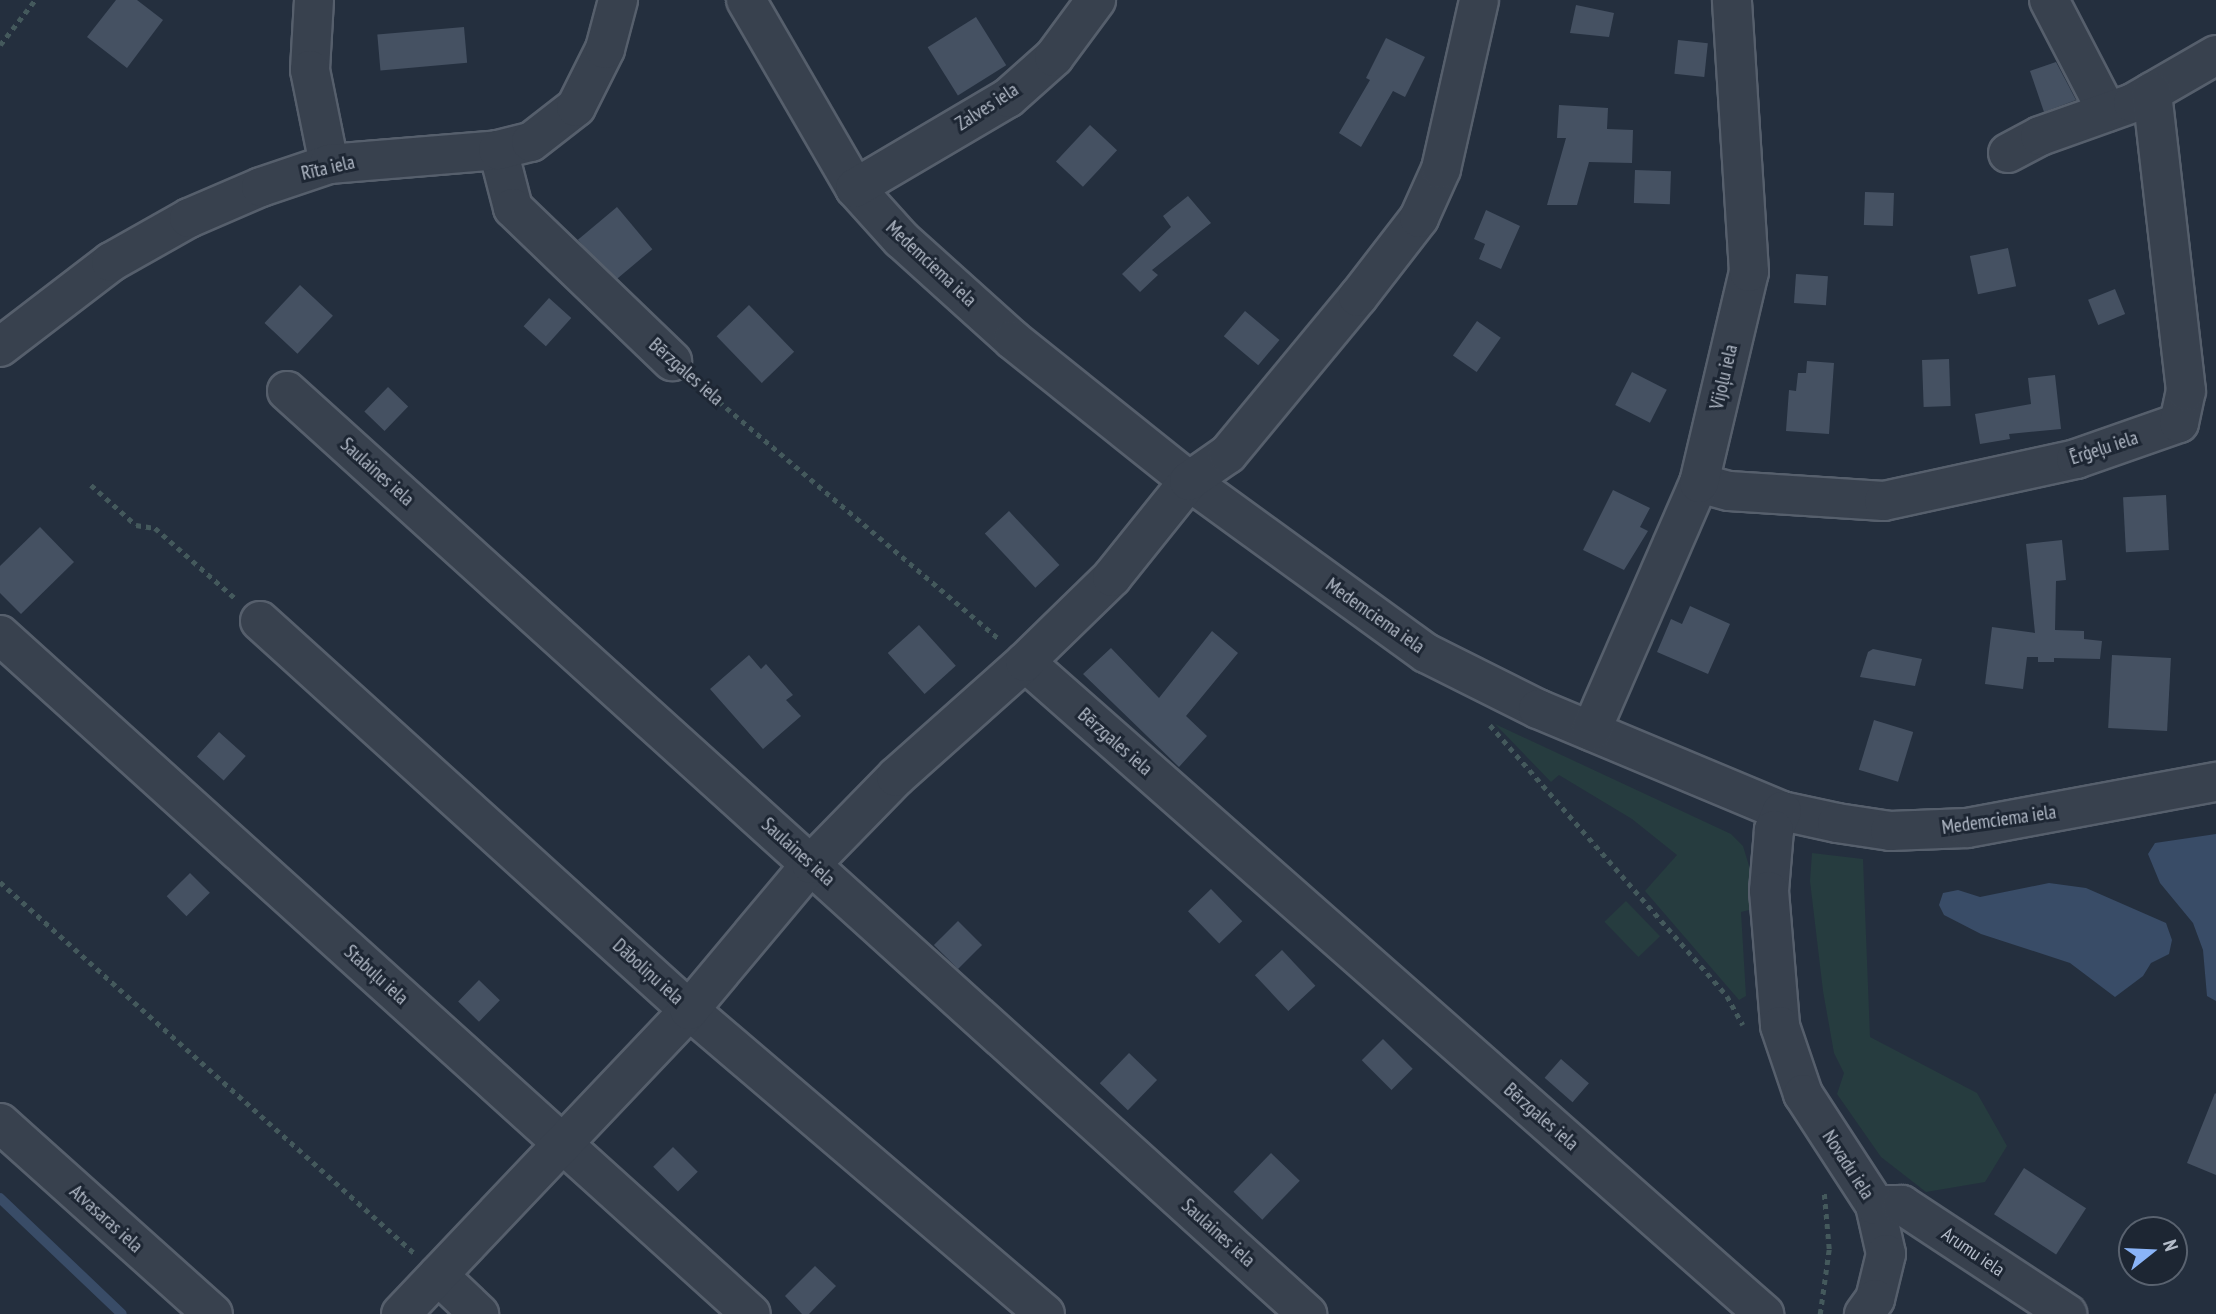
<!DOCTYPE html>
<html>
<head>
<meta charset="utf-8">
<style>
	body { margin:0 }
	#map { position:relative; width:2216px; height:1314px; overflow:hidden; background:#242f3e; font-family:"PT Sans Narrow",sans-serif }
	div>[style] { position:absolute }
	.green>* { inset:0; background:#263c3f; transform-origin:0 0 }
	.water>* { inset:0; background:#394c67 }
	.stream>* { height:10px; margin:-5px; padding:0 5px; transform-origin:5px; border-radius:5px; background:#394c67 }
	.building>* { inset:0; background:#455162; transform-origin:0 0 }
	.path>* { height:4.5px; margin-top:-2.25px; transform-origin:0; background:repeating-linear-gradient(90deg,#44595c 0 5px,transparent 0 10px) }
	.roads { filter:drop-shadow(2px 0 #565f6c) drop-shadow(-2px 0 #565f6c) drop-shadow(0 2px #565f6c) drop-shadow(0 -2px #565f6c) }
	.minor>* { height:38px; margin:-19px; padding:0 19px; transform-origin:19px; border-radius:19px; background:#38414e }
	span { translate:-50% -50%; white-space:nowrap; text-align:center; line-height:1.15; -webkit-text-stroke:6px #1d2633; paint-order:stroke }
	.street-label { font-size:19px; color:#b4bcc9 }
	.north { position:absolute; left:2118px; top:1216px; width:70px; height:70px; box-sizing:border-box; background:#1d2633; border:2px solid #59626f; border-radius:50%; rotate:72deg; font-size:19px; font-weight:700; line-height:28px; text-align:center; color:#b4bcc9 }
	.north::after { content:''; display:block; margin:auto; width:24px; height:32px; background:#8ab4f8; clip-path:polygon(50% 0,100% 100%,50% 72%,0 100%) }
</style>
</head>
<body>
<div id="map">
	<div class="green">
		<i style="clip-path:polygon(1495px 724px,1731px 834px,1743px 846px,1750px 869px,1749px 910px,1741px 912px,1746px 996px,1739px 1000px,1645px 891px,1677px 855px,1632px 819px,1559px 775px,1551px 782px)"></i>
		<i style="clip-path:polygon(1812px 853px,1863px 859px,1870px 1037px,1977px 1093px,2007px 1146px,1985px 1182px,1926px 1192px,1881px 1157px,1837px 1094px,1844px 1073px,1834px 1053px,1823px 991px,1810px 881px)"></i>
		<i style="left:1626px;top:901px;width:49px;height:30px;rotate:46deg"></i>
	</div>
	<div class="water">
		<i style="clip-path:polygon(2216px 834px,2216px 1001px,2207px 996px,2203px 950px,2193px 923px,2160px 883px,2148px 854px,2155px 843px)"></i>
		<i style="clip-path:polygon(2049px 883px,2086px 888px,2166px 923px,2172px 940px,2169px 954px,2151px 963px,2143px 976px,2115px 997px,2070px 963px,1981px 934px,1944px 915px,1939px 905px,1943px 893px,1958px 890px,1980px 897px)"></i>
	</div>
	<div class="stream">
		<i style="left:0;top:1198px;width:168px;rotate:43.6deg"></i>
	</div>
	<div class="building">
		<i style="clip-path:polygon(116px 0,137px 0,163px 20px,127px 68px,87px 37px)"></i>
		<i style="clip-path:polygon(1576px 5px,1614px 13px,1609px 37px,1570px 33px)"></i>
		<i style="left:976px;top:17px;width:57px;height:57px;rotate:58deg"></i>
		<i style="left:464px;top:27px;width:36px;height:87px;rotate:85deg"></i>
		<i style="clip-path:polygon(1386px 38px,1425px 57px,1405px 97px,1393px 91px,1361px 147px,1339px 133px,1370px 80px,1366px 78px)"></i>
		<i style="left:1678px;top:40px;width:30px;height:34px;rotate:6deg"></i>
		<i style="clip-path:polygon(2056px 62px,2076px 100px,2044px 112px,2030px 71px)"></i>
		<i style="clip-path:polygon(1559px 105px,1608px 108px,1607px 129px,1633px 130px,1632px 163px,1589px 162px,1577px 205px,1547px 205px,1566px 138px,1557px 138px)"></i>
		<i style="left:1090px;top:125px;width:37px;height:50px;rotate:43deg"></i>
		<i style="left:1635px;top:170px;width:36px;height:33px;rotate:2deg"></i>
		<i style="left:1865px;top:192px;width:29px;height:33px;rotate:2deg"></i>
		<i style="clip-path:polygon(1188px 196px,1211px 223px,1152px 270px,1158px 275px,1140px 292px,1122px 274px,1171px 227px,1163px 216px)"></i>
		<i style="left:617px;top:207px;width:55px;height:51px;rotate:50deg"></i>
		<i style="clip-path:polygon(1486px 210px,1520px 226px,1501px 269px,1479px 259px,1485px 244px,1474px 239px)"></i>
		<i style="left:2008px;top:248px;width:39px;height:39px;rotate:78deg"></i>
		<i style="left:1796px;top:274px;width:32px;height:29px;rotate:4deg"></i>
		<i style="left:300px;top:285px;width:45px;height:52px;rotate:43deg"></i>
		<i style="left:2115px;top:289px;width:27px;height:29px;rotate:68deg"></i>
		<i style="left:549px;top:298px;width:30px;height:38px;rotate:42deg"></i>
		<i style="left:749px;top:305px;width:65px;height:45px;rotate:46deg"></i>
		<i style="left:1245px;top:311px;width:45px;height:33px;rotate:40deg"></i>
		<i style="left:1477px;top:321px;width:29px;height:42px;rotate:35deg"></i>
		<i style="left:1949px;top:359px;width:47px;height:27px;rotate:88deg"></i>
		<i style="clip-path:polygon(1807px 361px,1834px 363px,1829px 434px,1786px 431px,1789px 390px,1796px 391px,1798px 373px,1806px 373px)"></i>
		<i style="left:1632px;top:372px;width:39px;height:37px;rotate:27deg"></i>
		<i style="clip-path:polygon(2055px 375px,2061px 429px,2009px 434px,2010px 439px,1980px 444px,1975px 414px,2031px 404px,2028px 378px)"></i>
		<i style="left:388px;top:387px;width:28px;height:34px;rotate:44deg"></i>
		<i style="clip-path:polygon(1613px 490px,1650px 508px,1640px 527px,1648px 531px,1624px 570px,1583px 550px)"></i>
		<i style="left:2166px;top:495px;width:55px;height:43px;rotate:87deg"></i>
		<i style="left:1009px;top:511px;width:74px;height:33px;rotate:47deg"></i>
		<i style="clip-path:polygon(40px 527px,74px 562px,21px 614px,0 593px,0 566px)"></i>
		<i style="clip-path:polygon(2062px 540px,2066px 580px,2056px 581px,2055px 630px,2084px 631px,2084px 639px,2102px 641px,2100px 659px,2054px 658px,2054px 662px,2038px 662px,2038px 657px,2027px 657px,2023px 689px,1985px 684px,1992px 627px,2035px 633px,2026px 544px)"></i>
		<i style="clip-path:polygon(1690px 606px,1730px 624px,1708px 674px,1657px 652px,1671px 619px,1682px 624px)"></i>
		<i style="left:919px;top:625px;width:55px;height:42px;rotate:48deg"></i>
		<i style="clip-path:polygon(1212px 631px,1238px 653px,1186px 716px,1207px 736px,1179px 767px,1083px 674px,1111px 648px,1159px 698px)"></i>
		<i style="clip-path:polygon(1873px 649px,1922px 659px,1915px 686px,1860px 677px,1868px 652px)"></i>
		<i style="clip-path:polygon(749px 655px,761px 669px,766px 664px,793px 695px,786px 700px,801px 716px,763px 749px,710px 689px)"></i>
		<i style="left:2112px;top:655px;width:59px;height:73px;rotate:3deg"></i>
		<i style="left:1874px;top:720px;width:41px;height:52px;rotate:17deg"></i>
		<i style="left:219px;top:732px;width:36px;height:33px;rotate:42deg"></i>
		<i style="left:190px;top:873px;width:28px;height:33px;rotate:45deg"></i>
		<i style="left:1211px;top:889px;width:45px;height:32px;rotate:46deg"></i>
		<i style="left:958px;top:921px;width:34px;height:34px;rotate:45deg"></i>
		<i style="left:1282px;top:950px;width:49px;height:37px;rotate:47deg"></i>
		<i style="left:479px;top:980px;width:29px;height:30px;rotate:44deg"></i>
		<i style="left:1383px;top:1039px;width:42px;height:30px;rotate:45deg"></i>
		<i style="left:1129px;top:1053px;width:39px;height:42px;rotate:44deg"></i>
		<i style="left:1561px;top:1059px;width:37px;height:25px;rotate:41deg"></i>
		<i style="clip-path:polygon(2215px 1093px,2216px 1094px,2216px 1175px,2187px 1163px)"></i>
		<i style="left:673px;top:1147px;width:35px;height:28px;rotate:45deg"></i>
		<i style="left:1271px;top:1153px;width:40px;height:54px;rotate:44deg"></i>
		<i style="left:2024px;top:1168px;width:74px;height:55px;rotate:33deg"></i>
		<i style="clip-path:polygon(815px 1266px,836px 1286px,809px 1314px,802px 1314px,785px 1296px)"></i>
	</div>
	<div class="path">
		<i style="left:0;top:45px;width:57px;rotate:-52.1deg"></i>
		<i style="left:696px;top:382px;width:397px;rotate:40.3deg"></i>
		<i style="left:91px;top:485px;width:60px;rotate:41.6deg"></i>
		<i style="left:136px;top:525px;width:19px;rotate:9deg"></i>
		<i style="left:155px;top:528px;width:108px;rotate:41.2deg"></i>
		<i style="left:1490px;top:725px;width:360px;rotate:48.8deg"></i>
		<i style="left:1727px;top:996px;width:33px;rotate:61deg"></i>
		<i style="left:0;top:882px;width:556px;rotate:41.86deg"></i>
		<i style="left:1820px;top:1314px;width:66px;rotate:-82.1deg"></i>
		<i style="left:1829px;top:1249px;width:56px;rotate:-95.1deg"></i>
	</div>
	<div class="roads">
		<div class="minor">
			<i style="left:314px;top:0;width:70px;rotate:93.3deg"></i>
			<i style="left:310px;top:70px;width:96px;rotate:78.6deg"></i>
			<i style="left:746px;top:0;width:217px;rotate:59.9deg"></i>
			<i style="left:855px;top:188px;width:69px;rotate:48deg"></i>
			<i style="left:901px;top:239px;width:151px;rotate:42deg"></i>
			<i style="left:1013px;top:340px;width:226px;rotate:38.7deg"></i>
			<i style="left:1189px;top:481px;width:293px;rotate:36deg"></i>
			<i style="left:1426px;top:653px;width:125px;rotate:26.6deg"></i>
			<i style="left:1538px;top:709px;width:264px;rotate:22.7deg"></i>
			<i style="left:1782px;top:811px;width:56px;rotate:12.3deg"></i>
			<i style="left:1837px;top:823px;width:54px;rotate:8.6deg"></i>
			<i style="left:1890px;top:831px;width:77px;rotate:-2.2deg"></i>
			<i style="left:1967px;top:828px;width:253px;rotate:-10.5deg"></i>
			<i style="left:2049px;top:0;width:126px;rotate:62.6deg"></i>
			<i style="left:498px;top:150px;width:60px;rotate:75.5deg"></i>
			<i style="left:513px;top:208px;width:221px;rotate:43.9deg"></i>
			<i style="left:2008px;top:153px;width:36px;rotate:-28deg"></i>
			<i style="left:2040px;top:136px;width:99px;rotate:-19.5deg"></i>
			<i style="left:2133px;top:103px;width:96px;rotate:-30deg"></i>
			<i style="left:855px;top:188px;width:178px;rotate:-30.5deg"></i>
			<i style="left:1008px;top:98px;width:62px;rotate:-41.7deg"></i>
			<i style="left:1054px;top:57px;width:71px;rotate:-53.6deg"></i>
			<i style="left:0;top:347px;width:140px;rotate:-37.4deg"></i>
			<i style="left:111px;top:262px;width:90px;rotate:-29.4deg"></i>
			<i style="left:189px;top:218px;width:78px;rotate:-23.3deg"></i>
			<i style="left:261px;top:187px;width:72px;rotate:-18.7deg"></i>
			<i style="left:329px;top:164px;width:170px;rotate:-4.7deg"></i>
			<i style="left:498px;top:150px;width:34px;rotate:-14deg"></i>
			<i style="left:531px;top:142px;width:57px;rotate:-37.9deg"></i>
			<i style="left:576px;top:107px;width:65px;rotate:-63.4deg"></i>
			<i style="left:605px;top:49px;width:51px;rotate:-75.1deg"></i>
			<i style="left:287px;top:391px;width:1376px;rotate:42.14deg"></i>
			<i style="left:1699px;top:483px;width:31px;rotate:15deg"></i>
			<i style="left:1729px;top:491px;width:155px;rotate:3.7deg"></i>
			<i style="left:1884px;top:501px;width:197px;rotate:-12.3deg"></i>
			<i style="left:2076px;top:459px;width:109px;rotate:-19.3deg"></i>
			<i style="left:2179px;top:423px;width:33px;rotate:-78deg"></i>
			<i style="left:2186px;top:391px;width:301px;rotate:-96.5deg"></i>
			<i style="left:260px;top:621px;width:579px;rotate:42.2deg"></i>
			<i style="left:689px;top:1010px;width:468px;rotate:40.5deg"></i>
			<i style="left:0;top:635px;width:1012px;rotate:42.12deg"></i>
			<i style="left:1025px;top:662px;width:986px;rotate:41.42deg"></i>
			<i style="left:1591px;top:731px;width:270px;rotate:-66.5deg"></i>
			<i style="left:1699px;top:483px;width:217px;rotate:-76.7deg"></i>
			<i style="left:1749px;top:272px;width:273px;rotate:-93.6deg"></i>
			<i style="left:1782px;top:811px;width:21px;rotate:113deg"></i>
			<i style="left:1774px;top:830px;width:61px;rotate:94.7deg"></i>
			<i style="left:1769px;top:891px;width:135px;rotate:85.3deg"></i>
			<i style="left:1780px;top:1026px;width:72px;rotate:71.3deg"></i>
			<i style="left:1803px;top:1094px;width:132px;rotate:57deg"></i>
			<i style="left:1875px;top:1205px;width:50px;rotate:77.3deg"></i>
			<i style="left:1886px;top:1254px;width:46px;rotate:103.7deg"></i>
			<i style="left:1875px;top:1299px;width:19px;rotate:126deg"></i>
			<i style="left:0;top:1123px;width:286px;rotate:41.9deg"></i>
			<i style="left:1875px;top:1205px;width:27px"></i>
			<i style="left:1902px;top:1205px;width:198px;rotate:33.4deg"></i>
			<i style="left:438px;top:1275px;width:57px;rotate:43.6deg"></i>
			<i style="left:401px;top:1314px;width:419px;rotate:-46.5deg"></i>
			<i style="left:689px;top:1010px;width:190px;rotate:-50.1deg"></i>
			<i style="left:811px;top:864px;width:122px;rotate:-45.7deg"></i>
			<i style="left:896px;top:777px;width:173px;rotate:-41.7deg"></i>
			<i style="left:1025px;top:662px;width:122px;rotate:-44.3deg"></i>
			<i style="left:1112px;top:577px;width:123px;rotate:-51.3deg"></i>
			<i style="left:1189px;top:481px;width:47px;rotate:-34.7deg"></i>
			<i style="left:1228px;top:454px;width:204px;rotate:-50.4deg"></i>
			<i style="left:1358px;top:297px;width:100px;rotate:-52.3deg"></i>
			<i style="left:1419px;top:218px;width:54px;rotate:-65.8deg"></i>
			<i style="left:1441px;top:169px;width:173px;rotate:-77.3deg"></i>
		</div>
	</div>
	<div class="street-label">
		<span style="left:987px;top:107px;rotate:-33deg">Zalves iela</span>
		<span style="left:328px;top:168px;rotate:-13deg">Rīta iela</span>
		<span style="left:931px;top:264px;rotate:43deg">Medemciema iela</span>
		<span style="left:686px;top:372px;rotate:41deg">Bērzgales iela</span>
		<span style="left:1724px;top:377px;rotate:-77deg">Vijoļu iela</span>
		<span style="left:2104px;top:448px;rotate:-18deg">Ērģeļu iela</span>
		<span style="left:377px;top:472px;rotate:42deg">Saulaines iela</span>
		<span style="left:1375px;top:616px;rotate:35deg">Medemciema iela</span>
		<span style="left:1115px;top:742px;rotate:41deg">Bērzgales iela</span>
		<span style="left:1999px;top:820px;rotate:-8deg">Medemciema iela</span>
		<span style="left:798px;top:852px;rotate:42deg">Saulaines iela</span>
		<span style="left:648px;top:972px;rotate:42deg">Dāboliņu iela</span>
		<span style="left:376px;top:975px;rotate:42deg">Stabuļu iela</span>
		<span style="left:1541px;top:1117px;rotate:41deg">Bērzgales iela</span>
		<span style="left:1848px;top:1165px;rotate:57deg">Novadu iela</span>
		<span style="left:106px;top:1219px;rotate:42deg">Atvasaras iela</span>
		<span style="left:1218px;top:1233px;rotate:42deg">Saulaines iela</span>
		<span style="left:1973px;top:1252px;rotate:34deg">Arumu iela</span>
	</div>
	<div class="north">N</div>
</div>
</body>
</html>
